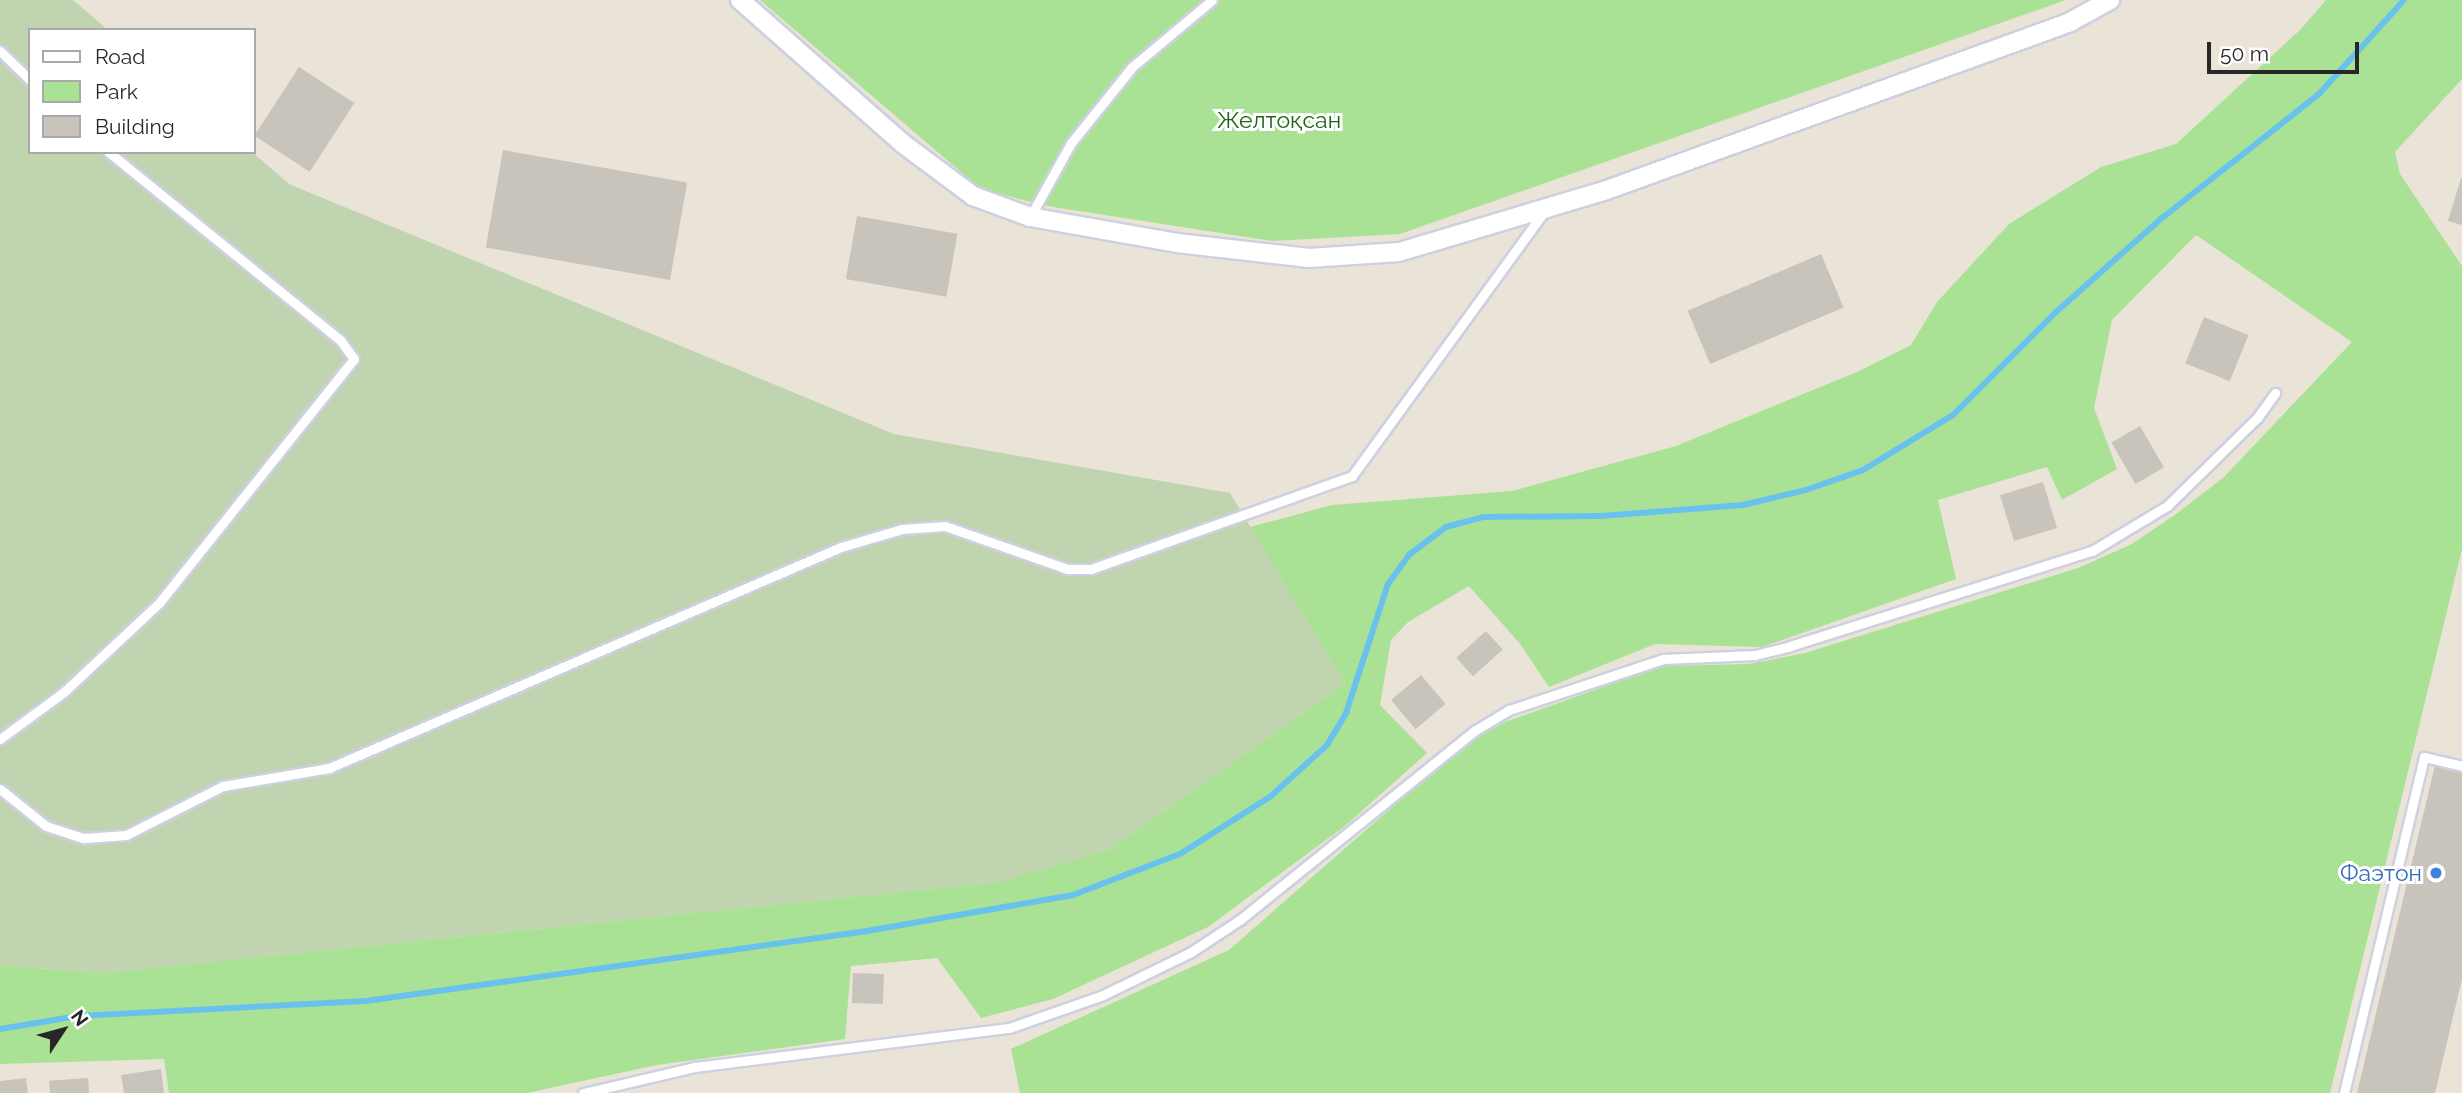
<!DOCTYPE html>
<html>
<head>
<meta charset="utf-8">
<style>
	body { margin:0 }
	#map { position:relative; width:2462px; height:1093px; overflow:hidden; background:#eae4d8; font-family:Raleway,sans-serif }
	div>[style] { position:absolute }
	.green>* { inset:0; background:#a9e294 }
	.cemetery>* { inset:0; background:#bfd4af }
	.stream>* { height:6px; margin:-3px; padding:0 3px; transform-origin:3px; border-radius:3px; background:#69c2ee }
	.building>* { inset:0; background:#c8c3bb; transform-origin:0 0 }
	.roads { filter:drop-shadow(2px 0 #ced0e1) drop-shadow(-2px 0 #ced0e1) drop-shadow(0 2px #ced0e1) drop-shadow(0 -2px #ced0e1) }
	.service>* { height:9px; margin:-4.5px; padding:0 4.5px; transform-origin:4.5px; border-radius:4.5px; background:#fff }
	.minor>* { height:18px; margin:-9px; padding:0 9px; transform-origin:9px; border-radius:9px; background:#fff }
	.dots>* { width:19px; height:19px; translate:-50% -50%; box-sizing:border-box; border:4px solid #fff; border-radius:50% }
	span { translate:-50% -50%; white-space:nowrap; text-align:center; line-height:1.15; -webkit-text-stroke:6px #fff; paint-order:stroke }
	.park-label { font-size:23px; color:#236319 }
	.shop-label { font-size:23px; color:#366cbe }
	.right { translate:-100% -50%; text-align:right }
	.legend { position:absolute; left:28px; top:28px; width:228px; height:126px; box-sizing:border-box; background:#fff; border:2px solid #a9a9a9; margin:0; padding:9px 12px; list-style:none; font-size:21px; color:#272727 }
	.legend li { display:flex; align-items:center; gap:14px; height:35px }
	.legend b { width:35px; border:2px solid #a9a9a9 }
	.north { position:absolute; left:28px; top:995px; width:70px; height:70px; -webkit-text-stroke:5px #fff; paint-order:stroke; rotate:54deg; font-size:19px; font-weight:700; line-height:28px; text-align:center; color:#272727 }
	.north::after { content:''; display:block; margin:auto; width:24px; height:32px; background:#272727; clip-path:polygon(50% 0,100% 100%,50% 72%,0 100%) }
	.scale { position:absolute; left:2207px; top:42px; width:152px; height:32px; box-sizing:border-box; border:4px solid #272727; border-top:0; padding-left:9px; font-size:21px; line-height:24px; white-space:nowrap; color:#272727; -webkit-text-stroke:5px #fff; paint-order:stroke }
</style>
</head>
<body>
<div id="map">
	<div class="green">
		<i style="clip-path:polygon(760px 0,2066px 0,1400px 234px,1272px 241px,1053px 207px,982px 190px)"></i>
		<i style="clip-path:polygon(2326px 0,2462px 0,2462px 79px,2395px 152px,2400px 174px,2462px 266px,2462px 549px,2330px 1093px,1020px 1093px,1011px 1049px,1229px 950px,1463px 745px,1505px 722px,1662px 666px,1749px 664px,1805px 653px,2078px 568px,2132px 544px,2176px 514px,2223px 478px,2352px 342px,2196px 235px,2112px 320px,2094px 408px,2117px 469px,2062px 500px,2047px 467px,1938px 500px,1956px 579px,1762px 647px,1655px 644px,1549px 687px,1521px 645px,1469px 586px,1408px 622px,1391px 640px,1380px 705px,1427px 753px,1345px 826px,1208px 927px,1053px 999px,981px 1018px,937px 958px,851px 966px,845px 1039px,657px 1065px,527px 1093px,169px 1093px,164px 1059px,0 1064px,0 965px,102px 973px,998px 882px,1111px 849px,1345px 683px,1250px 527px,1332px 505px,1512px 491px,1676px 446px,1857px 372px,1911px 345px,1937px 302px,2009px 224px,2101px 167px,2176px 144px,2301px 29px)"></i>
	</div>
	<div class="cemetery">
		<i style="clip-path:polygon(0 0,73px 0,108px 30px,30px 30px,30px 152px,252px 152px,289px 184px,894px 434px,1230px 493px,1345px 683px,1111px 849px,999px 882px,102px 973px,0 965px)"></i>
	</div>
	<div class="stream">
		<i style="left:0;top:1029px;width:79px;rotate:-9.5deg"></i>
		<i style="left:78px;top:1016px;width:288px;rotate:-3deg"></i>
		<i style="left:366px;top:1001px;width:506px;rotate:-7.95deg"></i>
		<i style="left:867px;top:931px;width:209px;rotate:-9.9deg"></i>
		<i style="left:1073px;top:895px;width:115px;rotate:-21deg"></i>
		<i style="left:1180px;top:854px;width:108px;rotate:-32.5deg"></i>
		<i style="left:1271px;top:796px;width:76px;rotate:-42.3deg"></i>
		<i style="left:1327px;top:745px;width:37px;rotate:-59deg"></i>
		<i style="left:1346px;top:713px;width:136px;rotate:-72deg"></i>
		<i style="left:1388px;top:584px;width:37px;rotate:-54deg"></i>
		<i style="left:1410px;top:554px;width:45px;rotate:-36.9deg"></i>
		<i style="left:1446px;top:527px;width:38px;rotate:-15deg"></i>
		<i style="left:1483px;top:517px;width:118px;rotate:-0.5deg"></i>
		<i style="left:1601px;top:516px;width:142px;rotate:-4.4deg"></i>
		<i style="left:1743px;top:505px;width:65px;rotate:-13.4deg"></i>
		<i style="left:1806px;top:490px;width:60px;rotate:-19.3deg"></i>
		<i style="left:1863px;top:470px;width:105px;rotate:-31.4deg"></i>
		<i style="left:1953px;top:415px;width:146px;rotate:-45deg"></i>
		<i style="left:2056px;top:312px;width:142px;rotate:-41.6deg"></i>
		<i style="left:2162px;top:218px;width:201px;rotate:-38.3deg"></i>
		<i style="left:2320px;top:93px;width:125px;rotate:-47.9deg"></i>
	</div>
	<div class="building">
		<i style="left:299px;top:67px;width:66px;height:82px;rotate:33deg"></i>
		<i style="left:503px;top:150px;width:187px;height:99px;rotate:10deg"></i>
		<i style="clip-path:polygon(2461px 178px,2462px 178px,2462px 225px,2448px 221px)"></i>
		<i style="left:857px;top:216px;width:102px;height:64px;rotate:10deg"></i>
		<i style="left:1821px;top:254px;width:58px;height:145px;rotate:67deg"></i>
		<i style="left:2204px;top:317px;width:48px;height:50px;rotate:22deg"></i>
		<i style="left:2140px;top:426px;width:48px;height:33px;rotate:60deg"></i>
		<i style="left:2043px;top:482px;width:48px;height:45px;rotate:73deg"></i>
		<i style="left:1486px;top:631px;width:25px;height:40px;rotate:48deg"></i>
		<i style="left:1421px;top:675px;width:38px;height:39px;rotate:50deg"></i>
		<i style="clip-path:polygon(2436px 761px,2462px 767px,2462px 979px,2435px 1093px,2357px 1093px)"></i>
		<i style="left:853px;top:973px;width:31px;height:30px;rotate:2deg"></i>
		<i style="clip-path:polygon(161px 1069px,164px 1093px,124px 1093px,121px 1075px)"></i>
		<i style="clip-path:polygon(26px 1078px,28px 1093px,0 1093px,0 1081px)"></i>
		<i style="left:88px;top:1078px;width:15px;height:39px;rotate:86deg"></i>
	</div>
	<div class="roads">
		<div class="service">
			<i style="left:0;top:51px;width:42px;rotate:44deg"></i>
			<i style="left:1030px;top:217px;width:85px;rotate:-61deg"></i>
			<i style="left:1071px;top:143px;width:97px;rotate:-51.2deg"></i>
			<i style="left:1132px;top:67px;width:104px;rotate:-39.9deg"></i>
			<i style="left:0;top:739px;width:81px;rotate:-36.4deg"></i>
			<i style="left:65px;top:691px;width:129px;rotate:-43.1deg"></i>
			<i style="left:159px;top:603px;width:312px;rotate:-51.4deg"></i>
			<i style="left:354px;top:359px;width:24px;rotate:-126deg"></i>
			<i style="left:340px;top:340px;width:298px;rotate:-140.9deg"></i>
			<i style="left:0;top:789px;width:59px;rotate:38.8deg"></i>
			<i style="left:46px;top:826px;width:40px;rotate:18deg"></i>
			<i style="left:84px;top:838px;width:42px;rotate:-4.1deg"></i>
			<i style="left:126px;top:835px;width:109px;rotate:-26.8deg"></i>
			<i style="left:223px;top:786px;width:108px;rotate:-9.6deg"></i>
			<i style="left:329px;top:768px;width:558px;rotate:-23.35deg"></i>
			<i style="left:841px;top:547px;width:64px;rotate:-16.4deg"></i>
			<i style="left:902px;top:529px;width:43px;rotate:-4deg"></i>
			<i style="left:945px;top:526px;width:129px;rotate:19.4deg"></i>
			<i style="left:1067px;top:569px;width:24px"></i>
			<i style="left:1091px;top:569px;width:277px;rotate:-19.6deg"></i>
			<i style="left:1352px;top:476px;width:326px;rotate:-54deg"></i>
			<i style="left:583px;top:1093px;width:115px;rotate:-13.1deg"></i>
			<i style="left:695px;top:1067px;width:316px;rotate:-7.1deg"></i>
			<i style="left:1009px;top:1028px;width:100px;rotate:-19.3deg"></i>
			<i style="left:1103px;top:995px;width:98px;rotate:-26deg"></i>
			<i style="left:1191px;top:952px;width:60px;rotate:-33.4deg"></i>
			<i style="left:1241px;top:919px;width:299px;rotate:-38.9deg"></i>
			<i style="left:1474px;top:731px;width:41px;rotate:-31deg"></i>
			<i style="left:1509px;top:710px;width:162px;rotate:-18.3deg"></i>
			<i style="left:1663px;top:659px;width:92px;rotate:-2.5deg"></i>
			<i style="left:1755px;top:655px;width:36px;rotate:-14deg"></i>
			<i style="left:1790px;top:646px;width:317px;rotate:-17.5deg"></i>
			<i style="left:2092px;top:551px;width:87px;rotate:-31deg"></i>
			<i style="left:2167px;top:506px;width:126px;rotate:-44.4deg"></i>
			<i style="left:2257px;top:418px;width:31px;rotate:-54deg"></i>
			<i style="left:2344px;top:1093px;width:345px;rotate:-76.6deg"></i>
			<i style="left:2424px;top:757px;width:39px;rotate:13deg"></i>
		</div>
		<div class="minor">
			<i style="left:740px;top:0;width:216px;rotate:41.4deg"></i>
			<i style="left:902px;top:143px;width:89px;rotate:36.7deg"></i>
			<i style="left:973px;top:196px;width:61px;rotate:20.2deg"></i>
			<i style="left:1030px;top:217px;width:149px;rotate:10deg"></i>
			<i style="left:1177px;top:243px;width:133px;rotate:6.5deg"></i>
			<i style="left:1309px;top:258px;width:90px;rotate:-3.8deg"></i>
			<i style="left:1399px;top:252px;width:214px;rotate:-16.6deg"></i>
			<i style="left:1604px;top:191px;width:496px;rotate:-19.9deg"></i>
			<i style="left:2070px;top:22px;width:46px;rotate:-28.8deg"></i>
		</div>
	</div>
	<div class="dots">
		<i style="left:2436px;top:873px;background:#3f7fe0"></i>
	</div>
	<div class="park-label">
		<span style="left:1279px;top:120px">Желтоқсан</span>
	</div>
	<div class="shop-label">
		<span class="right" style="left:2422px;top:873px">Фаэтон</span>
	</div>
	<ul class="legend">
	<li><b style="height:9px;background:#fff"></b>Road</li>
	<li><b style="height:19px;background:#a9e294"></b>Park</li>
	<li><b style="height:19px;background:#c8c3bb"></b>Building</li>
	</ul>
	<div class="north">N</div>
	<div class="scale">50 m</div>
</div>
</body>
</html>
